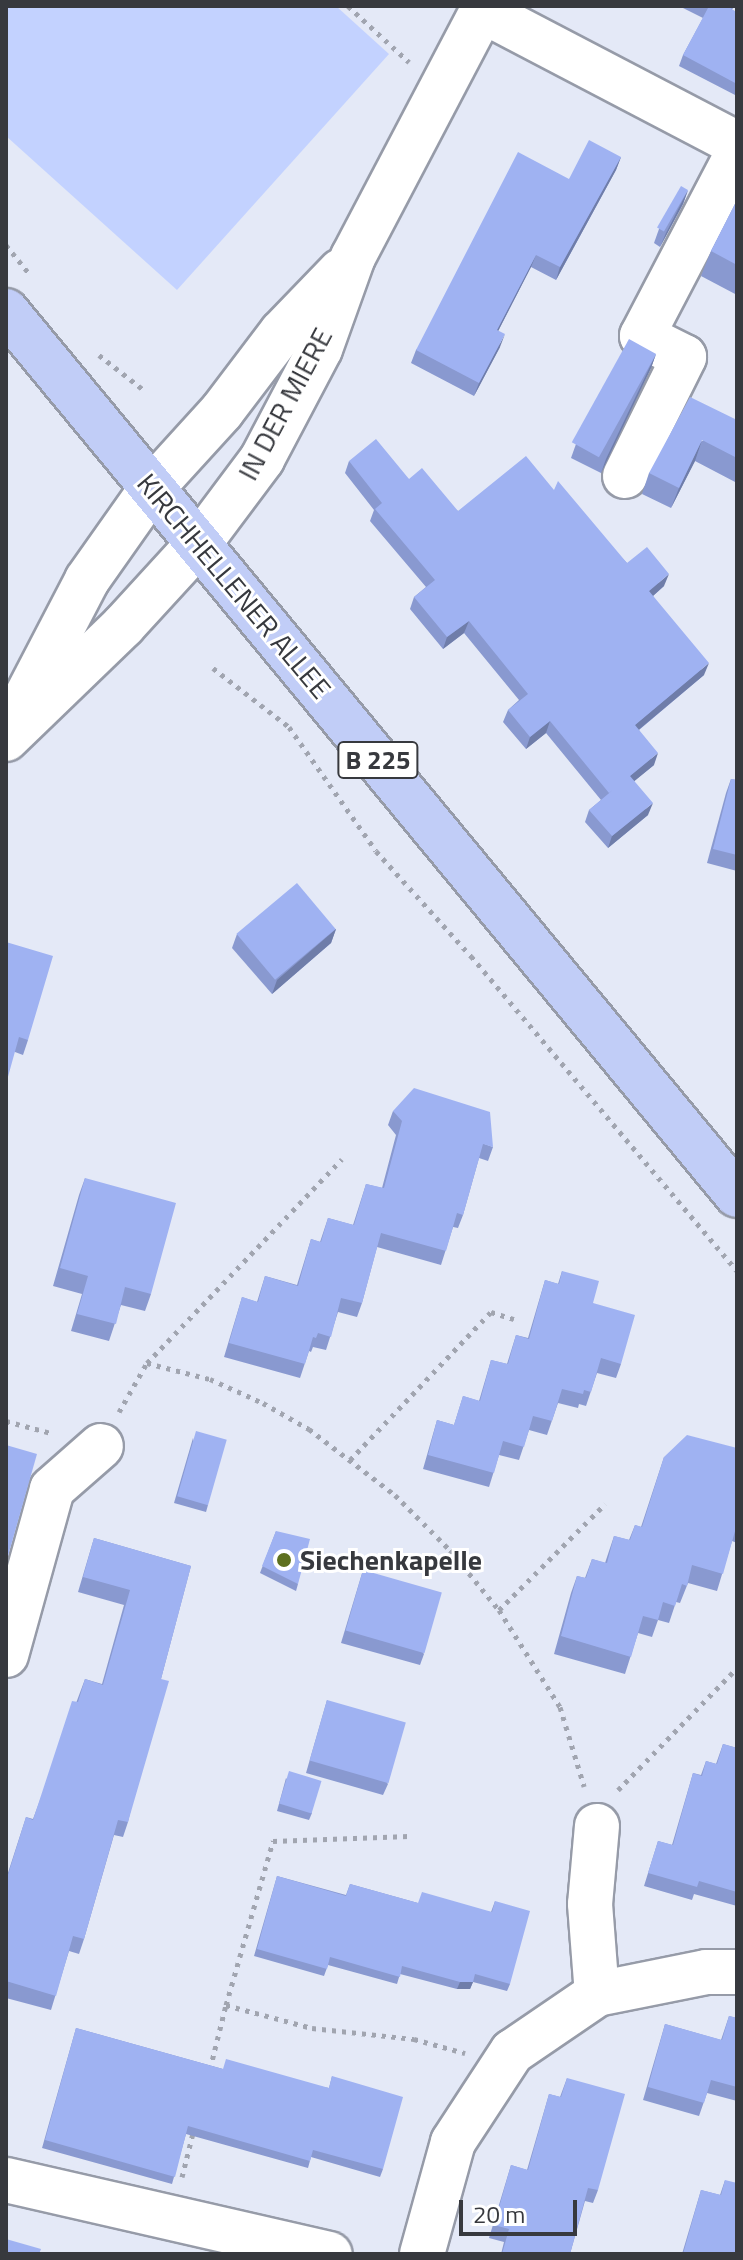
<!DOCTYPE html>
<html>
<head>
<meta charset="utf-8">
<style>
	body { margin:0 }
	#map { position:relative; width:743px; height:2260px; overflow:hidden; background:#e4e9f7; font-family:"Titillium Web",sans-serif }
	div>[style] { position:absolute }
	.green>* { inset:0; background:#c3d2ff }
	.path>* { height:5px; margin-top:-2.5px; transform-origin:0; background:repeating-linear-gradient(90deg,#a1a5b0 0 4px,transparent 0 10px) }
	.roads { filter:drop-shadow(2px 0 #969ba8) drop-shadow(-2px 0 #969ba8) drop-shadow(0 2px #969ba8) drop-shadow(0 -2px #969ba8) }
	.minor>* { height:44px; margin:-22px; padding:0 22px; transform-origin:22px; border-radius:22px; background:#fff }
	.major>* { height:44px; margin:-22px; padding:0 22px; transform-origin:22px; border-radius:22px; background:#c1cdf7 }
	.wall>* { inset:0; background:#8999d0 }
	.shaded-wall>* { inset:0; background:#6f7da9 }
	.building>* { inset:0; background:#9fb2f2; transform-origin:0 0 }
	.dots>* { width:22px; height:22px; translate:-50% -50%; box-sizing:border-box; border:4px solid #fff; border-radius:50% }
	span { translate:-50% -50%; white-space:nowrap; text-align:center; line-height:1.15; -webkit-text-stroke:6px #fff; paint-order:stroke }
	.shield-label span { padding:2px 6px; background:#fff; border:2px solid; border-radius:6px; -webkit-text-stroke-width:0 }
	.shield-label { font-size:26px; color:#37393e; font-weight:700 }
	.street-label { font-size:28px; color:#37393e }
	.poi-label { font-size:28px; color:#37393e; font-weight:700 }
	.left { translate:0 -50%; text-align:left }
	.frame { position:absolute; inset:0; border:8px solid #37393e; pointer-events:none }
	.scale { position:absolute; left:459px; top:2200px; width:118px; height:36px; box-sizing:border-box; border:4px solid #37393e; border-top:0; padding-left:10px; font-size:24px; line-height:28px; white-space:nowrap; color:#37393e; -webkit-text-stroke:6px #fff; paint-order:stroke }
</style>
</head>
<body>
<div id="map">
	<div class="green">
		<i style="clip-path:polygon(6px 6px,336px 6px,389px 54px,177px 290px,6px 136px)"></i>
	</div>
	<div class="path">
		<i style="left:348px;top:6px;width:83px;rotate:42.6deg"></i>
		<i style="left:6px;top:245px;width:38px;rotate:51deg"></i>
		<i style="left:99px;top:355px;width:58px;rotate:38deg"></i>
		<i style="left:213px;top:668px;width:96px;rotate:37.8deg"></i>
		<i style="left:289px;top:727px;width:151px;rotate:54.9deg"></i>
		<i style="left:376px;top:851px;width:142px;rotate:47.9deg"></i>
		<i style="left:471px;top:956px;width:412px;rotate:49.8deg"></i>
		<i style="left:147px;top:1363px;width:282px;rotate:-46.3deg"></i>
		<i style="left:119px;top:1412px;width:56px;rotate:-60.3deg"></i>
		<i style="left:147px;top:1363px;width:65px;rotate:14.3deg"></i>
		<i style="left:210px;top:1379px;width:58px;rotate:24.4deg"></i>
		<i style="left:263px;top:1403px;width:53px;rotate:29.5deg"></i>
		<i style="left:309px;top:1429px;width:108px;rotate:37.5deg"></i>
		<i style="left:395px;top:1495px;width:78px;rotate:45deg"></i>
		<i style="left:450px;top:1550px;width:77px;rotate:50.8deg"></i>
		<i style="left:499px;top:1610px;width:115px;rotate:57.8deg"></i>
		<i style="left:560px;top:1707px;width:83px;rotate:73.1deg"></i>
		<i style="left:6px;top:1421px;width:47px;rotate:14.9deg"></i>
		<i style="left:350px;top:1460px;width:204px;rotate:-46.4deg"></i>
		<i style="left:491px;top:1312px;width:24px;rotate:17deg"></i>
		<i style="left:499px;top:1610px;width:150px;rotate:-45deg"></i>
		<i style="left:618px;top:1790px;width:170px;rotate:-45.7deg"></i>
		<i style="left:226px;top:2005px;width:171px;rotate:-74deg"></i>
		<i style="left:273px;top:1841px;width:136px;rotate:-2.1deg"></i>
		<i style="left:210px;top:2069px;width:66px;rotate:-76deg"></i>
		<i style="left:226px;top:2005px;width:89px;rotate:15deg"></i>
		<i style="left:312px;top:2028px;width:103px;rotate:6.2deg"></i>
		<i style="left:414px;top:2039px;width:53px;rotate:15.4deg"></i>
		<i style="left:182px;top:2177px;width:45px;rotate:-76deg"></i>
	</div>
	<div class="roads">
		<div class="minor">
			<i style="left:483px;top:11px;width:287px;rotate:27.6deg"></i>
			<i style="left:625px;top:476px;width:133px;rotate:-63.6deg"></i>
			<i style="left:684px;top:357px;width:47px;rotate:-153.4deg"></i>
			<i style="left:642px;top:336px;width:205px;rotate:-62.4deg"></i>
			<i style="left:21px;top:707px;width:143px;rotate:-62.5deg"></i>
			<i style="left:87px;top:580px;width:113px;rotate:-54.8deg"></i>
			<i style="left:152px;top:488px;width:104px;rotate:-47.7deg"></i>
			<i style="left:222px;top:411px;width:99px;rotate:-52.8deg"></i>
			<i style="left:282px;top:332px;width:85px;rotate:-46deg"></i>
			<i style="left:6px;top:739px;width:163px;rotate:-44deg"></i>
			<i style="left:123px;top:626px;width:114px;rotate:-47.5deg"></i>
			<i style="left:200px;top:542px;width:104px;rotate:-53.2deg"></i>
			<i style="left:262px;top:459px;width:124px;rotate:-62.2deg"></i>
			<i style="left:320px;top:349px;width:98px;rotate:-70.3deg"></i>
			<i style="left:353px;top:257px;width:284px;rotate:-62.3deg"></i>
			<i style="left:6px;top:1655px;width:172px;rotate:-74.5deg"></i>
			<i style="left:52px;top:1489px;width:65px;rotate:-41.3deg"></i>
			<i style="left:597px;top:1826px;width:78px;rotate:95.1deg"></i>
			<i style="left:590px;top:1904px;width:90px;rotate:85.6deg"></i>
			<i style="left:6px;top:2180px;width:332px;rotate:12.9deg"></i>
			<i style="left:422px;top:2254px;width:116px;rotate:-74.5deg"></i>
			<i style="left:453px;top:2142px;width:108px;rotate:-56.8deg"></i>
			<i style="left:512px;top:2052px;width:103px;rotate:-34.3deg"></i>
			<i style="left:597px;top:1994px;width:111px;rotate:-11.4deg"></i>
			<i style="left:706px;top:1972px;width:31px"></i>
		</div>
		<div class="major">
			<i style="left:6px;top:311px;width:1147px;rotate:50.41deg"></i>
		</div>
	</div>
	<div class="wall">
		<i style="clip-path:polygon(679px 6px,734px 6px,732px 10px,737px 12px,737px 96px,679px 66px,683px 55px,703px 18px)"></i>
		<i style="clip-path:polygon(621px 157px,616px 170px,556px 280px,531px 267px,498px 331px,500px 347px,474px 396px,411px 363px,416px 350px,569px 179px)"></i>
		<i style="clip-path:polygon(688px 190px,683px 204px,660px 247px,654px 243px,659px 229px)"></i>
		<i style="clip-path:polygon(737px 200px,737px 295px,701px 276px,711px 251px)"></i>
		<i style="clip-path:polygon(656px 354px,651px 368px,601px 473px,571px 458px,576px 444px)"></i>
		<i style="clip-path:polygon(737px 420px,737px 483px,695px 461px,671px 508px,642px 494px,649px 473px)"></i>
		<i style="clip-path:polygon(349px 461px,409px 479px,458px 511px,554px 490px,627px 563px,664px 586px,653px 596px,704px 675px,639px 730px,654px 765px,634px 781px,648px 815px,608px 848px,585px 822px,589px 810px,601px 800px,546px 733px,526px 749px,503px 722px,508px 710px,519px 700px,464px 633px,443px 649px,410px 609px,414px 597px,426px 587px,370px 521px,374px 510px,345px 473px)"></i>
		<i style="clip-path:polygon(731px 779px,737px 780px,737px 871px,707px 863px,726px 793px)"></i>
		<i style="clip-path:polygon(336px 929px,331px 943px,272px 994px,232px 948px,237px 934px)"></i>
		<i style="clip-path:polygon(6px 942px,28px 1040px,23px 1055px,15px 1052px)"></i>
		<i style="clip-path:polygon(393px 1111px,493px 1147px,488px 1161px,479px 1158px,463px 1215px,458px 1228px,453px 1227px,441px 1265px,377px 1247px,362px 1303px,357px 1317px,338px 1312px,326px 1350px,313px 1347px,311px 1352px,309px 1351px,300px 1378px,224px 1357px,242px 1297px,257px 1302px,265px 1276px,297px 1285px,311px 1239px,320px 1242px,328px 1218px,353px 1225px,366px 1184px,382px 1188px,396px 1135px,388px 1125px)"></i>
		<i style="clip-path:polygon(85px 1178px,151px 1294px,145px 1311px,121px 1305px,109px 1341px,71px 1331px,82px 1294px,53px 1286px,79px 1195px)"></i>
		<i style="clip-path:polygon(562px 1271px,593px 1303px,621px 1364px,616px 1378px,597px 1373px,586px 1406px,579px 1404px,578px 1408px,558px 1403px,547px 1435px,529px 1430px,519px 1460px,499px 1455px,489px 1487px,423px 1469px,437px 1420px,454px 1425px,463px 1396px,479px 1401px,491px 1360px,507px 1364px,516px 1335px,528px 1338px,545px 1280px,558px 1284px)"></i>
		<i style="clip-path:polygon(193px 1438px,208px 1505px,206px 1512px,174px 1503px)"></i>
		<i style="clip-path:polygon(737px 1448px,737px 1543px,732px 1541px,717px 1591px,688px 1583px,680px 1603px,676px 1602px,669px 1623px,658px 1620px,652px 1637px,638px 1633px,625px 1674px,554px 1654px,571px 1593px,577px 1576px,585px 1578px,592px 1559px,605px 1563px,614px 1536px,629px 1540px,635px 1525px,641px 1527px,664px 1457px)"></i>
		<i style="clip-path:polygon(276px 1531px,298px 1584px,296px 1591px,260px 1573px)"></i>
		<i style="clip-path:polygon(94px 1538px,191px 1566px,161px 1679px,128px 1822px,123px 1837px,114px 1835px,84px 1939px,79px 1954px,69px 1951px,51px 2010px,6px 1998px,6px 1879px,26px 1817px,33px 1819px,85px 1679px,102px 1684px,124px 1605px,78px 1592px)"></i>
		<i style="clip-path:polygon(363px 1570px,424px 1654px,420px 1665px,341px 1643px)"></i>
		<i style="clip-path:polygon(327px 1700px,388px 1784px,383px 1795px,306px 1773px)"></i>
		<i style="clip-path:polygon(723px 1744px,737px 1748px,737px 1906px,694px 1894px,692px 1900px,644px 1886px,658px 1841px,672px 1845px,693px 1773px,701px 1775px,706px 1761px,716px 1764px)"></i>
		<i style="clip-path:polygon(286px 1778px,312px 1813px,309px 1820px,277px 1811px)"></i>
		<i style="clip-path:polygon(277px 1876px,346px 1895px,350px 1884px,418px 1903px,491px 1912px,495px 1901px,510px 1984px,507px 1991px,473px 1982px,470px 1989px,457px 1989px,400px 1974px,397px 1984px,328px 1965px,324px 1976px,254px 1956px)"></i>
		<i style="clip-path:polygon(729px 2016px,737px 2018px,737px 2101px,707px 2093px,699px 2116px,643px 2100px,665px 2024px,721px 2040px)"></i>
		<i style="clip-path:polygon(76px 2028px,223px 2069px,329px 2088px,332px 2076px,383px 2169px,380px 2177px,311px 2157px,308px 2168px,186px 2134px,172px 2184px,42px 2148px)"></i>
		<i style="clip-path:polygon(567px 2078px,598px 2190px,593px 2203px,585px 2201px,570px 2254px,501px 2254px,504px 2242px,489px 2238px,511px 2165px,527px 2170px,549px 2094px,560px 2097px)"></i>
		<i style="clip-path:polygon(725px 2180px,737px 2254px,682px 2254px,701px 2190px,720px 2195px)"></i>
	</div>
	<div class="shaded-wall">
		<i style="clip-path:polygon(621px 157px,616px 170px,556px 280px,560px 267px)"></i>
		<i style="clip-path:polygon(688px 190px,683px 204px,660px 247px,666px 233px)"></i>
		<i style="clip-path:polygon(536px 255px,531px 267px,492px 343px,497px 330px)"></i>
		<i style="clip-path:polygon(505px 334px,500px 347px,474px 396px,479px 383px)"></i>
		<i style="clip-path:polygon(656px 354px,651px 368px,601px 473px,606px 459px)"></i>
		<i style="clip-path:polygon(702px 440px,695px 461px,671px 508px,679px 488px)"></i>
		<i style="clip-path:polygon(669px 574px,664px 586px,645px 603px,649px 591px)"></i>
		<i style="clip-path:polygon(469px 621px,464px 633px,443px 649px,447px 637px)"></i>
		<i style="clip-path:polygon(709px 663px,704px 675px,630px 737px,635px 725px)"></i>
		<i style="clip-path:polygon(550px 721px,546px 733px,526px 749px,530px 737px)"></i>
		<i style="clip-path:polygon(658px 753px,654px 765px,626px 788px,630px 776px)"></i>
		<i style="clip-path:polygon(653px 803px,648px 815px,608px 848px,612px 836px)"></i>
		<i style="clip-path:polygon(336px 929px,331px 943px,272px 994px,277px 980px)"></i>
		<i style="clip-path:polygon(460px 1982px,473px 1982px,470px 1989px,457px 1989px)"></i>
	</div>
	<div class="building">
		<i style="clip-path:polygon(704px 6px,733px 6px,731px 9px,737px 12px,737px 84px,683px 55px,708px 8px)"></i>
		<i style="clip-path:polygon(589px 140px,621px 157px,560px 267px,536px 255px,497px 330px,505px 334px,479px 383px,416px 350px,518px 152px,569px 179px)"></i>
		<i style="left:681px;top:186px;width:8px;height:48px;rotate:30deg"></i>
		<i style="clip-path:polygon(737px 200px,737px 265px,711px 251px)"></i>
		<i style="left:629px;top:339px;width:31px;height:118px;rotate:29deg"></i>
		<i style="clip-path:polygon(690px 397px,737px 420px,737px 458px,702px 440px,679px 488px,649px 473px)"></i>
		<i style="clip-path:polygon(376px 439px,409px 479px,422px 468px,458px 511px,526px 456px,554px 490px,558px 481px,627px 563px,647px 547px,669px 574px,649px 591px,709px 663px,635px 725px,658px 753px,630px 776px,653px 803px,612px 836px,589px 810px,614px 789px,609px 793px,550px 721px,530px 737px,508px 710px,528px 694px,469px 621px,447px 637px,414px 597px,435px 580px,375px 509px,382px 503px,349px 461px)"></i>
		<i style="clip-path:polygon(731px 779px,737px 780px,737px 855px,713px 849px)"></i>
		<i style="left:297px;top:883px;width:60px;height:79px;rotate:50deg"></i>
		<i style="clip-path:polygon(6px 942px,53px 956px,28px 1040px,19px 1037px,6px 1084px)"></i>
		<i style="clip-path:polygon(414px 1088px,490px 1112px,493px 1147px,483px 1144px,463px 1215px,457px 1213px,446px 1251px,381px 1233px,362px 1303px,341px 1298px,331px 1337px,318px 1333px,316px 1338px,313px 1337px,305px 1364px,229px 1343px,242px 1297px,258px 1302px,265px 1276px,298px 1286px,311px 1239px,321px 1242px,328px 1218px,354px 1225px,366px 1184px,384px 1188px,402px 1121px,393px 1111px)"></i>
		<i style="clip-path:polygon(85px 1178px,176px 1203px,151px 1294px,125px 1287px,116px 1324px,77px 1314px,88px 1276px,60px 1268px)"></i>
		<i style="clip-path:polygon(562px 1271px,599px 1281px,593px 1303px,635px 1315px,621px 1364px,601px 1358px,591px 1392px,584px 1390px,583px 1394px,562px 1389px,552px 1421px,533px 1416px,524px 1447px,503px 1441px,494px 1473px,428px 1455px,437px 1420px,454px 1425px,463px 1396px,480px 1401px,491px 1360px,508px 1364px,516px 1335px,529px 1339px,545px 1280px,559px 1284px)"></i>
		<i style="left:196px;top:1431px;width:32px;height:68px;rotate:16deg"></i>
		<i style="clip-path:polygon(687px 1435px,737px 1448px,737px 1524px,723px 1574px,692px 1565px,687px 1586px,682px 1584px,675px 1606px,663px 1602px,658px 1620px,643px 1616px,631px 1657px,561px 1636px,577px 1576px,586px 1578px,592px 1559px,607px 1563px,614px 1536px,630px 1540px,635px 1525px,642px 1527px,664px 1457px)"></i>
		<i style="clip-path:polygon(6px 1445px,37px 1454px,8px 1556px,6px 1556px)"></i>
		<i style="clip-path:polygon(276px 1531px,310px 1539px,298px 1584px,262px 1566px)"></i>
		<i style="clip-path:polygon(94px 1538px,191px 1566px,161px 1679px,169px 1681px,128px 1822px,118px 1820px,84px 1939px,73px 1936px,56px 1996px,6px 1981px,6px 1881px,26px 1817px,33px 1820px,72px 1701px,78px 1702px,85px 1679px,103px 1685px,130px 1590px,83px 1577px)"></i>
		<i style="left:363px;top:1570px;width:82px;height:63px;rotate:16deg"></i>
		<i style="left:327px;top:1700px;width:82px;height:63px;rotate:16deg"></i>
		<i style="clip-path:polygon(723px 1744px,737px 1748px,737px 1892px,699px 1881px,697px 1887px,648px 1873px,658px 1841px,673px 1845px,693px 1773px,702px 1776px,706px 1761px,717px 1764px)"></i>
		<i style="left:289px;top:1771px;width:34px;height:34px;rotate:17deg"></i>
		<i style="clip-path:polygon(277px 1876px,346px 1896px,350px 1884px,418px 1903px,422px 1892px,492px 1912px,495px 1901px,530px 1911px,510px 1984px,475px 1974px,473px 1982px,460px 1982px,402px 1966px,400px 1977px,330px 1957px,327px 1969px,257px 1949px)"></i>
		<i style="clip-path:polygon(729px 2016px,737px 2018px,737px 2087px,711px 2080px,704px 2103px,648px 2087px,665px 2024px,722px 2040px)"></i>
		<i style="clip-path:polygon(76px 2028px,223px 2069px,226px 2059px,329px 2088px,332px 2076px,403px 2097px,383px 2169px,313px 2150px,310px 2161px,188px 2126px,175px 2177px,45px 2140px)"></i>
		<i style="clip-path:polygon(567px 2078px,625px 2094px,598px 2190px,588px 2188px,570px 2254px,502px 2254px,509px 2229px,494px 2225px,511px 2165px,528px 2170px,549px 2094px,561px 2097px)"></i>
		<i style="clip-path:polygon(725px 2180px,737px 2183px,737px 2254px,683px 2254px,701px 2190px,721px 2195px)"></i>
		<i style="clip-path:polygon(6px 2239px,41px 2249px,39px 2254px,6px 2254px)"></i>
	</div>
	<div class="dots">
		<i style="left:284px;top:1560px;background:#5e701e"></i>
	</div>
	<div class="shield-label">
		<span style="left:378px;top:760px">B 225</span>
	</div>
	<div class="street-label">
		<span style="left:285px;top:404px;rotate:-62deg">IN DER MIERE</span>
		<span style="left:234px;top:586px;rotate:50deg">KIRCHHELLENER ALLEE</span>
	</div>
	<div class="poi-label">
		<span class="left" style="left:300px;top:1560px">Siechenkapelle</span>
	</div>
	<div class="frame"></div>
	<div class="scale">20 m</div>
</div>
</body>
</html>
